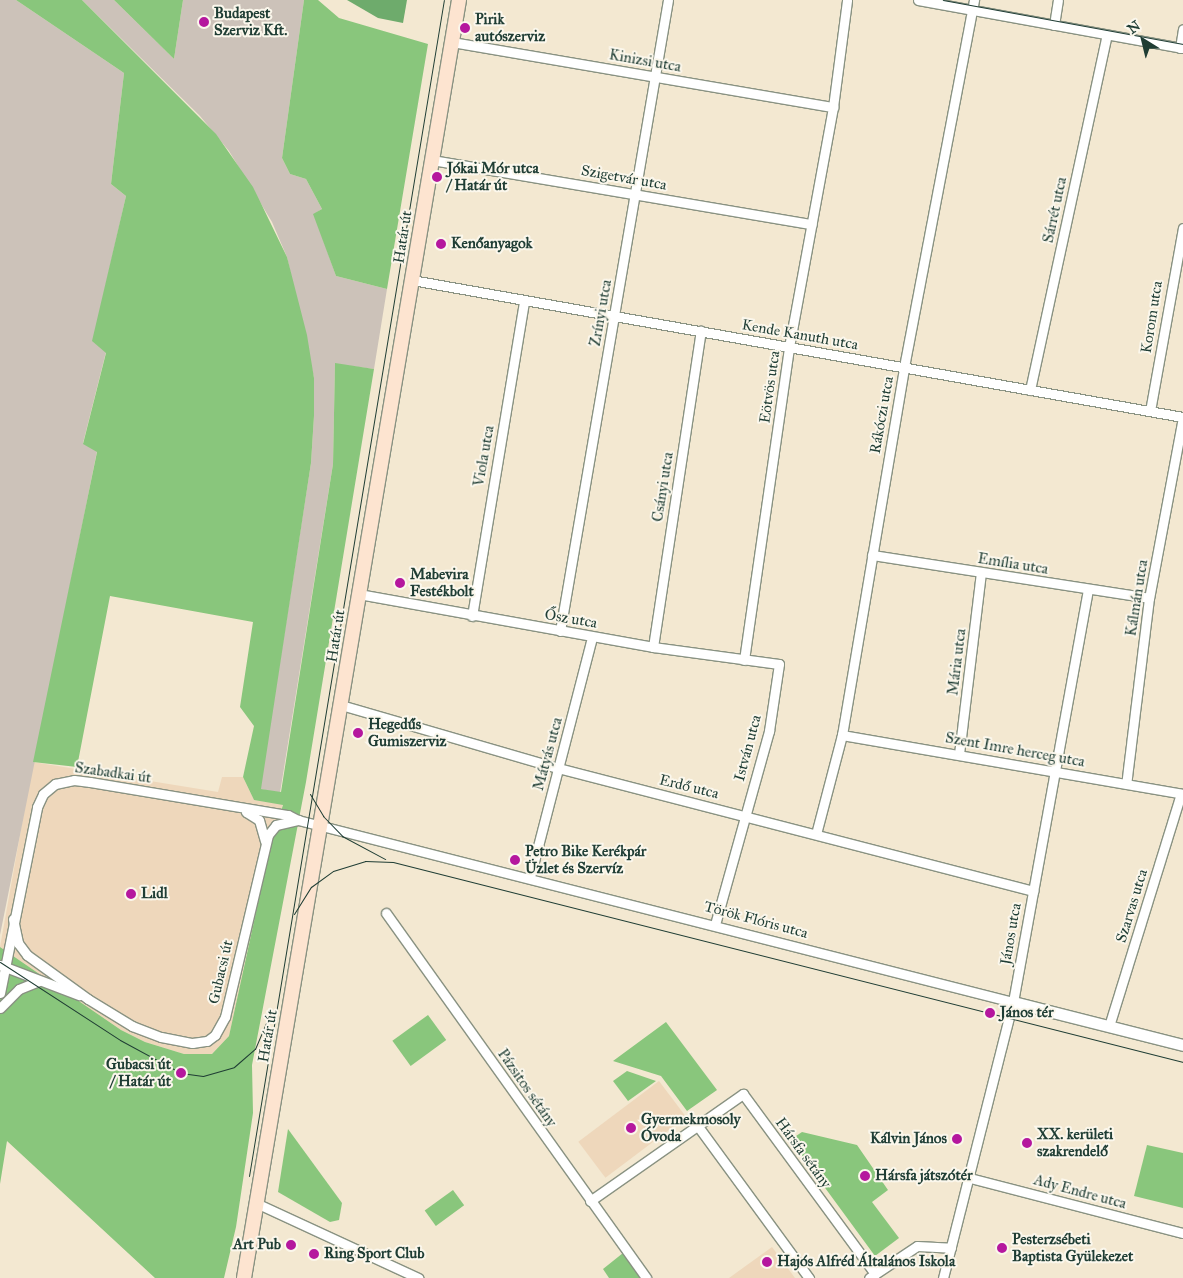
<!DOCTYPE html>
<html>
<head>
<meta charset="utf-8">
<style>
	body { margin:0 }
	#map { position:relative; width:1183px; height:1278px; overflow:hidden; background:#f3e8d1; font-family:"IM FELL Great Primer",serif }
	div>[style] { position:absolute }
	.built>* { inset:0; background:#eed7bb; transform-origin:0 0 }
	.industrial>* { inset:0; background:#ccc2b9 }
	.green>* { inset:0; background:#89c67c; transform-origin:0 0 }
	.forest>* { inset:0; background:#6eab6c }
	.roads { filter:drop-shadow(1px 0 #899282) drop-shadow(-1px 0 #899282) drop-shadow(0 1px #899282) drop-shadow(0 -1px #899282) }
	.minor>* { height:9px; margin:-4.5px; padding:0 4.5px; transform-origin:4.5px; border-radius:4.5px; background:#fff }
	.tertiary>* { height:11px; margin:-5.5px; padding:0 5.5px; transform-origin:5.5px; border-radius:5.5px; background:#fff }
	.secondary>* { height:14px; margin:-7px; padding:0 7px; transform-origin:7px; border-radius:7px; background:#fde4d0 }
	.tram>* { height:1px; margin:-0.5px; padding:0 0.5px; transform-origin:0.5px; border-radius:0.5px; background:#1f3d34 }
	.dots>* { width:14px; height:14px; translate:-50% -50%; box-sizing:border-box; border:2px solid #fbf7ec; border-radius:50% }
	span { translate:-50% -50%; white-space:nowrap; text-align:center; line-height:1.15; -webkit-text-stroke:4px #fbf7ec; paint-order:stroke }
	.poi-label { font-size:15px; color:#1f3d34; font-weight:700 }
	.left { translate:0 -50%; text-align:left }
	.right { translate:-100% -50%; text-align:right }
	.street-label { font-size:15px; color:#1f3d34 }
	.north { position:absolute; left:1118px; top:15px; width:50px; height:50px; -webkit-text-stroke:4px #fbf7ec; paint-order:stroke; rotate:324deg; font-size:14px; font-weight:700; line-height:20px; text-align:center; color:#1f3d34 }
	.north::after { content:''; display:block; margin:auto; width:18px; height:22px; background:#1f3d34; clip-path:polygon(50% 0,100% 100%,50% 72%,0 100%) }
</style>
</head>
<body>
<div id="map">
	<div class="built">
		<i style="clip-path:polygon(33px 762px,218px 792px,222px 777px,243px 777px,254px 800px,283px 804px,272px 839px,229px 1036px,212px 1054px,184px 1054px,145px 1042px,121px 1030px,0 947px)"></i>
		<i style="left:659px;top:1081px;width:45px;height:101px;rotate:53deg"></i>
		<i style="clip-path:polygon(772px 1247px,795px 1278px,729px 1278px)"></i>
	</div>
	<div class="industrial">
		<i style="clip-path:polygon(0 0,16px 0,124px 73px,111px 184px,126px 196px,93px 341px,106px 352px,83px 443px,97px 451px,0 935px)"></i>
		<i style="clip-path:polygon(82px 0,114px 0,174px 59px,183px 0,304px 0,282px 158px,290px 174px,306px 179px,322px 209px,314px 214px,336px 276px,387px 289px,374px 369px,335px 364px,333px 464px,280px 793px,260px 789px,311px 463px,314px 416px,314px 378px,287px 257px,272px 222px,229px 151px,200px 116px)"></i>
	</div>
	<div class="green">
		<i style="clip-path:polygon(16px 0,82px 0,216px 134px,253px 187px,287px 257px,307px 335px,314px 378px,314px 416px,311px 463px,261px 789px,281px 792px,333px 464px,335px 363px,374px 369px,306px 782px,252px 1065px,253px 1113px,236px 1227px,224px 1278px,155px 1278px,7px 1141px,0 1184px,0 947px,121px 1030px,145px 1042px,184px 1054px,212px 1054px,229px 1036px,272px 839px,283px 805px,254px 800px,243px 777px,254px 726px,240px 707px,253px 622px,110px 596px,77px 767px,33px 762px,97px 452px,83px 444px,106px 353px,92px 341px,126px 196px,111px 184px,124px 73px)"></i>
		<i style="clip-path:polygon(114px 0,183px 0,174px 59px)"></i>
		<i style="clip-path:polygon(304px 0,318px 0,339px 18px,428px 44px,387px 289px,336px 276px,313px 214px,322px 209px,306px 179px,290px 174px,282px 158px)"></i>
		<i style="left:428px;top:1015px;width:31px;height:44px;rotate:54deg"></i>
		<i style="clip-path:polygon(666px 1022px,717px 1090px,687px 1111px,661px 1076px,613px 1061px)"></i>
		<i style="clip-path:polygon(627px 1071px,656px 1081px,628px 1101px,613px 1081px)"></i>
		<i style="clip-path:polygon(288px 1129px,342px 1203px,339px 1220px,330px 1222px,278px 1192px)"></i>
		<i style="clip-path:polygon(802px 1132px,857px 1145px,888px 1190px,872px 1202px,899px 1238px,875px 1256px,790px 1140px)"></i>
		<i style="clip-path:polygon(1147px 1145px,1183px 1153px,1183px 1208px,1134px 1196px)"></i>
		<i style="left:453px;top:1190px;width:19px;height:35px;rotate:54deg"></i>
		<i style="clip-path:polygon(623px 1253px,641px 1278px,609px 1278px,603px 1269px)"></i>
	</div>
	<div class="forest">
		<i style="clip-path:polygon(347px 0,407px 0,403px 23px,378px 18px)"></i>
	</div>
	<div class="roads">
		<div class="minor">
			<i style="left:918px;top:0;width:269px;rotate:10.3deg"></i>
			<i style="left:1054px;top:25px;width:25px;rotate:-81deg"></i>
			<i style="left:452px;top:42px;width:387px;rotate:9.7deg"></i>
			<i style="left:1180px;top:48px;width:19px;rotate:-81deg"></i>
			<i style="left:432px;top:160px;width:385px;rotate:9.6deg"></i>
			<i style="left:412px;top:280px;width:783px;rotate:10.08deg"></i>
			<i style="left:1183px;top:417px;width:184px;rotate:100.6deg"></i>
			<i style="left:1149px;top:598px;width:187px;rotate:97deg"></i>
			<i style="left:1030px;top:390px;width:363px;rotate:-77.8deg"></i>
			<i style="left:1150px;top:411px;width:186px;rotate:-79.8deg"></i>
			<i style="left:872px;top:555px;width:280px;rotate:8.8deg"></i>
			<i style="left:359px;top:594px;width:299px;rotate:10.2deg"></i>
			<i style="left:653px;top:647px;width:127px;rotate:7.7deg"></i>
			<i style="left:779px;top:664px;width:68px;rotate:98.5deg"></i>
			<i style="left:769px;top:731px;width:201px;rotate:105.6deg"></i>
			<i style="left:472px;top:616px;width:319px;rotate:-80.6deg"></i>
			<i style="left:560px;top:631px;width:640px;rotate:-80.29deg"></i>
			<i style="left:653px;top:647px;width:320px;rotate:-81.4deg"></i>
			<i style="left:744px;top:660px;width:316px;rotate:-81.8deg"></i>
			<i style="left:789px;top:347px;width:244px;rotate:-79.6deg"></i>
			<i style="left:833px;top:107px;width:108px;rotate:-82.5deg"></i>
			<i style="left:341px;top:705px;width:226px;rotate:16.2deg"></i>
			<i style="left:558px;top:768px;width:491px;rotate:14.5deg"></i>
			<i style="left:842px;top:735px;width:346px;rotate:9.8deg"></i>
			<i style="left:959px;top:754px;width:183px;rotate:-83.1deg"></i>
			<i style="left:246px;top:812px;width:15px;rotate:32deg"></i>
			<i style="left:259px;top:820px;width:22px;rotate:74deg"></i>
			<i style="left:816px;top:834px;width:102px;rotate:-75.3deg"></i>
			<i style="left:842px;top:735px;width:373px;rotate:-80.4deg"></i>
			<i style="left:904px;top:367px;width:374px;rotate:-79.2deg"></i>
			<i style="left:530px;top:877px;width:248px;rotate:-75.5deg"></i>
			<i style="left:386px;top:913px;width:448px;rotate:54.5deg"></i>
			<i style="left:13px;top:919px;width:25px;rotate:78deg"></i>
			<i style="left:18px;top:943px;width:15px;rotate:53deg"></i>
			<i style="left:27px;top:955px;width:75px;rotate:35.8deg"></i>
			<i style="left:88px;top:999px;width:52px;rotate:31.5deg"></i>
			<i style="left:132px;top:1026px;width:31px;rotate:21deg"></i>
			<i style="left:161px;top:1037px;width:32px;rotate:11deg"></i>
			<i style="left:192px;top:1043px;width:15px;rotate:-8deg"></i>
			<i style="left:207px;top:1041px;width:10px;rotate:-37deg"></i>
			<i style="left:215px;top:1035px;width:21px;rotate:-61deg"></i>
			<i style="left:225px;top:1017px;width:187px;rotate:-76.7deg"></i>
			<i style="left:268px;top:835px;width:13px;rotate:-51deg"></i>
			<i style="left:276px;top:825px;width:23px;rotate:-13deg"></i>
			<i style="left:298px;top:820px;width:738px;rotate:14.28deg"></i>
			<i style="left:0;top:965px;width:85px;rotate:20.8deg"></i>
			<i style="left:0;top:993px;width:190px;rotate:-78.7deg"></i>
			<i style="left:37px;top:807px;width:14px;rotate:-65deg"></i>
			<i style="left:43px;top:794px;width:16px;rotate:-40deg"></i>
			<i style="left:55px;top:784px;width:19px;rotate:-12deg"></i>
			<i style="left:74px;top:780px;width:16px;rotate:7deg"></i>
			<i style="left:90px;top:782px;width:201px;rotate:9.5deg"></i>
			<i style="left:288px;top:815px;width:11px;rotate:27deg"></i>
			<i style="left:0;top:1008px;width:27px;rotate:-45deg"></i>
			<i style="left:19px;top:989px;width:22px;rotate:-22deg"></i>
			<i style="left:1109px;top:1026px;width:243px;rotate:-72.8deg"></i>
			<i style="left:697px;top:1125px;width:190px;rotate:53.8deg"></i>
			<i style="left:970px;top:1178px;width:220px;rotate:14.5deg"></i>
			<i style="left:590px;top:1201px;width:187px;rotate:-35deg"></i>
			<i style="left:743px;top:1094px;width:223px;rotate:53.7deg"></i>
			<i style="left:875px;top:1274px;width:7px;rotate:146deg"></i>
			<i style="left:256px;top:1203px;width:179px;rotate:24.8deg"></i>
			<i style="left:875px;top:1274px;width:50px;rotate:-33.7deg"></i>
			<i style="left:917px;top:1246px;width:34px;rotate:3deg"></i>
			<i style="left:943px;top:1278px;width:285px;rotate:-75.8deg"></i>
			<i style="left:1013px;top:1002px;width:419px;rotate:-79.7deg"></i>
		</div>
		<div class="tertiary">
			<i style="left:1013px;top:1002px;width:175px;rotate:14.2deg"></i>
		</div>
		<div class="secondary">
			<i style="left:244px;top:1278px;width:1296px;rotate:-80.45deg"></i>
		</div>
	</div>
	<div class="tram">
		<i style="left:943px;top:0;width:244px;rotate:10.4deg"></i>
		<i style="left:310px;top:794px;width:26px;rotate:59deg"></i>
		<i style="left:323px;top:816px;width:28px;rotate:46deg"></i>
		<i style="left:342px;top:836px;width:49px;rotate:28.1deg"></i>
		<i style="left:294px;top:914px;width:32px;rotate:-58deg"></i>
		<i style="left:311px;top:887px;width:27px;rotate:-36deg"></i>
		<i style="left:333px;top:871px;width:34px;rotate:-17deg"></i>
		<i style="left:365px;top:861px;width:28px;rotate:2deg"></i>
		<i style="left:393px;top:862px;width:815px;rotate:14.21deg"></i>
		<i style="left:0;top:962px;width:143px;rotate:33deg"></i>
		<i style="left:120px;top:1040px;width:69px;rotate:28.4deg"></i>
		<i style="left:181px;top:1073px;width:22px;rotate:8deg"></i>
		<i style="left:203px;top:1076px;width:32px;rotate:-16deg"></i>
		<i style="left:234px;top:1067px;width:28px;rotate:-41deg"></i>
		<i style="left:255px;top:1049px;width:33px;rotate:-67deg"></i>
		<i style="left:249px;top:1176px;width:1192px;rotate:-80.59deg"></i>
	</div>
	<div class="dots">
		<i style="left:204px;top:22px;background:#b5179e"></i>
		<i style="left:465px;top:28px;background:#b5179e"></i>
		<i style="left:437px;top:177px;background:#b5179e"></i>
		<i style="left:441px;top:244px;background:#b5179e"></i>
		<i style="left:400px;top:583px;background:#b5179e"></i>
		<i style="left:358px;top:733px;background:#b5179e"></i>
		<i style="left:515px;top:860px;background:#b5179e"></i>
		<i style="left:131px;top:894px;background:#b5179e"></i>
		<i style="left:990px;top:1013px;background:#b5179e"></i>
		<i style="left:181px;top:1073px;background:#b5179e"></i>
		<i style="left:631px;top:1128px;background:#b5179e"></i>
		<i style="left:957px;top:1139px;background:#b5179e"></i>
		<i style="left:1027px;top:1143px;background:#b5179e"></i>
		<i style="left:865px;top:1176px;background:#b5179e"></i>
		<i style="left:291px;top:1245px;background:#b5179e"></i>
		<i style="left:1002px;top:1248px;background:#b5179e"></i>
		<i style="left:314px;top:1254px;background:#b5179e"></i>
		<i style="left:767px;top:1262px;background:#b5179e"></i>
	</div>
	<div class="poi-label">
		<span class="left" style="left:214px;top:22px">Budapest<br>Szerviz Kft.</span>
		<span class="left" style="left:475px;top:28px">Pirik<br>autószerviz</span>
		<span class="left" style="left:447px;top:177px">Jókai Mór utca<br>/ Határ út</span>
		<span class="left" style="left:451px;top:244px">Kenőanyagok</span>
		<span class="left" style="left:410px;top:583px">Mabevira<br>Festékbolt</span>
		<span class="left" style="left:368px;top:733px">Hegedűs<br>Gumiszerviz</span>
		<span class="left" style="left:525px;top:860px">Petro Bike Kerékpár<br>Üzlet és Szervíz</span>
		<span class="left" style="left:141px;top:894px">Lidl</span>
		<span class="left" style="left:1000px;top:1013px">János tér</span>
		<span class="right" style="left:171px;top:1073px">Gubacsi út<br>/ Határ út</span>
		<span class="left" style="left:641px;top:1128px">Gyermekmosoly<br>Óvoda</span>
		<span class="left" style="left:1037px;top:1143px">XX. kerületi<br>szakrendelő</span>
		<span class="right" style="left:947px;top:1139px">Kálvin János</span>
		<span class="left" style="left:875px;top:1176px">Hársfa játszótér</span>
		<span class="left" style="left:1012px;top:1248px">Pesterzsébeti<br>Baptista Gyülekezet</span>
		<span class="right" style="left:281px;top:1245px">Art Pub</span>
		<span class="left" style="left:324px;top:1254px">Ring Sport Club</span>
		<span class="left" style="left:777px;top:1262px">Hajós Alfréd Általános Iskola</span>
	</div>
	<div class="street-label">
		<span style="left:645px;top:61px;rotate:10deg">Kinizsi utca</span>
		<span style="left:624px;top:178px;rotate:10deg">Szigetvár utca</span>
		<span style="left:1055px;top:210px;rotate:-78deg">Sárrét utca</span>
		<span style="left:403px;top:237px;rotate:-81deg">Határ út</span>
		<span style="left:601px;top:313px;rotate:-80deg">Zrínyi utca</span>
		<span style="left:1152px;top:317px;rotate:-81deg">Korom utca</span>
		<span style="left:800px;top:335px;rotate:10deg">Kende Kanuth utca</span>
		<span style="left:770px;top:387px;rotate:-82deg">Eötvös utca</span>
		<span style="left:882px;top:415px;rotate:-80deg">Rákóczi utca</span>
		<span style="left:484px;top:456px;rotate:-80deg">Viola utca</span>
		<span style="left:663px;top:487px;rotate:-81deg">Csányi utca</span>
		<span style="left:1013px;top:564px;rotate:9deg">Emília utca</span>
		<span style="left:1137px;top:598px;rotate:-81deg">Kálmán utca</span>
		<span style="left:571px;top:619px;rotate:10deg">Ősz utca</span>
		<span style="left:336px;top:636px;rotate:-81deg">Határ út</span>
		<span style="left:957px;top:662px;rotate:-83deg">Mária utca</span>
		<span style="left:748px;top:748px;rotate:-75deg">István utca</span>
		<span style="left:1015px;top:750px;rotate:10deg">Szent Imre herceg utca</span>
		<span style="left:548px;top:754px;rotate:-75deg">Mátyás utca</span>
		<span style="left:113px;top:773px;rotate:8deg">Szabadkai út</span>
		<span style="left:689px;top:787px;rotate:14deg">Erdő utca</span>
		<span style="left:1132px;top:906px;rotate:-73deg">Szarvas utca</span>
		<span style="left:756px;top:920px;rotate:15deg">Török Flóris utca</span>
		<span style="left:1011px;top:934px;rotate:-80deg">János utca</span>
		<span style="left:221px;top:972px;rotate:-77deg">Gubacsi út</span>
		<span style="left:268px;top:1036px;rotate:-80deg">Határ út</span>
		<span style="left:527px;top:1088px;rotate:55deg">Pázsitos sétány</span>
		<span style="left:803px;top:1153px;rotate:54deg">Hársfa sétány</span>
		<span style="left:1080px;top:1192px;rotate:15deg">Ady Endre utca</span>
	</div>
	<div class="north">N</div>
</div>
</body>
</html>
